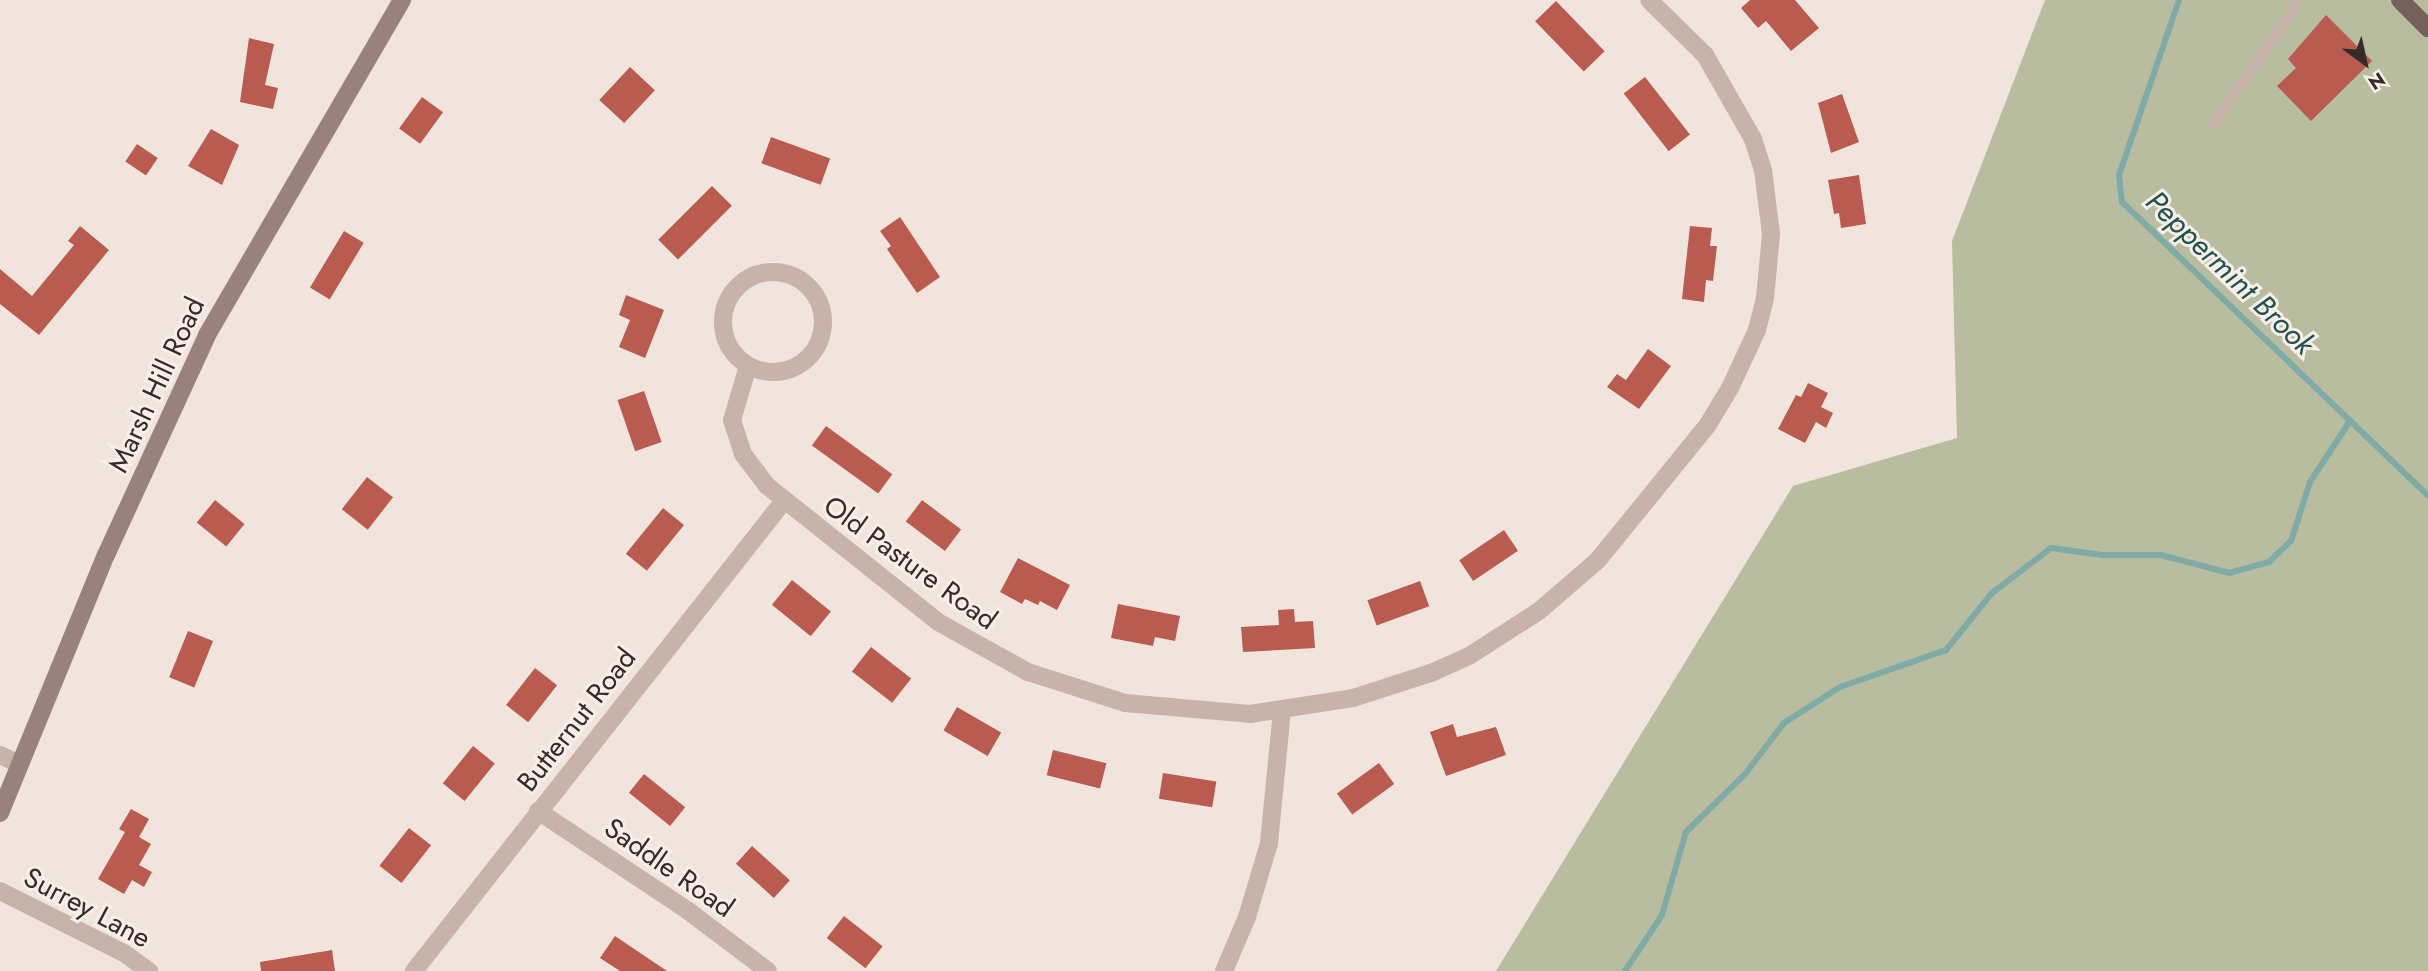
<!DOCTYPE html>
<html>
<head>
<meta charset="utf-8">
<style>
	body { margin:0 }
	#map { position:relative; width:2428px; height:971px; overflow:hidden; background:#f0e4dd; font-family:Jost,sans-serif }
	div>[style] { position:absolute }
	.green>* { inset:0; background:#b7bd9e }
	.stream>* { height:6px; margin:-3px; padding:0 3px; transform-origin:3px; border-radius:3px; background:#7faaa6 }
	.building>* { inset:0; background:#ba5b50; transform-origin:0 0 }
	.lane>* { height:10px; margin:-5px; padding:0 5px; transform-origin:5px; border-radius:5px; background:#c7b3aa }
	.street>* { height:18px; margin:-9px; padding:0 9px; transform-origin:9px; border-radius:9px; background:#c7b3aa }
	.street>.ring { margin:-9px; padding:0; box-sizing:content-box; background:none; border:18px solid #c7b3aa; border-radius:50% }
	.secondary>* { height:18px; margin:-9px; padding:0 9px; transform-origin:9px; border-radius:9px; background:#9a827c }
	.primary>* { height:18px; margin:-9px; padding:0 9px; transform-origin:9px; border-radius:9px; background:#75605b }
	span { translate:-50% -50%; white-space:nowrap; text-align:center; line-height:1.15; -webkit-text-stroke:6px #f8efe9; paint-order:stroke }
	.street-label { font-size:28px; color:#352b29 }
	.water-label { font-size:30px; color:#22524f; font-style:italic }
	.north { position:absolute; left:2330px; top:28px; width:70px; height:70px; -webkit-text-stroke:5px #f8efe9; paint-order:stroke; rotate:147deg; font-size:19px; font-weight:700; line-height:28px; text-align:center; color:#352b29 }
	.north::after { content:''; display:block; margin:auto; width:24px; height:32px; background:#352b29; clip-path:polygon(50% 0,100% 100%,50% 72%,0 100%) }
</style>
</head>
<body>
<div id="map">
	<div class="green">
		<i style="clip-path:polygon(2045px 0,2428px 0,2428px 971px,1496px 971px,1793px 486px,1957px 438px,1952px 241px)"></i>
	</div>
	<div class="stream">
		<i style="left:2179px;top:0;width:185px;rotate:108.9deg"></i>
		<i style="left:2119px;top:175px;width:27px;rotate:84deg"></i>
		<i style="left:2122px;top:202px;width:424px;rotate:43.8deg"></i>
		<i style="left:1625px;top:971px;width:67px;rotate:-56.5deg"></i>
		<i style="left:1662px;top:915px;width:86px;rotate:-73.9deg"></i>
		<i style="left:1686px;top:832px;width:83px;rotate:-44.5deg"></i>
		<i style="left:1745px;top:774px;width:64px;rotate:-52.6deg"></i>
		<i style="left:1784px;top:723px;width:67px;rotate:-32.7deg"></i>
		<i style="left:1840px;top:687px;width:112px;rotate:-19.2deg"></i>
		<i style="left:1946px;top:650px;width:73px;rotate:-51.1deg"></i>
		<i style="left:1992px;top:593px;width:74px;rotate:-37.3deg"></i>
		<i style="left:2051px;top:548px;width:52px;rotate:7.7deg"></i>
		<i style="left:2103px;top:555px;width:58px"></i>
		<i style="left:2161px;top:555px;width:70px;rotate:14.8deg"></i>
		<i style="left:2229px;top:573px;width:41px;rotate:-15.4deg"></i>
		<i style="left:2269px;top:562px;width:30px;rotate:-44deg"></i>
		<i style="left:2291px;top:541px;width:62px;rotate:-72.1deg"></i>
		<i style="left:2310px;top:482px;width:73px;rotate:-56.7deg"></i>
	</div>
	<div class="building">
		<i style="clip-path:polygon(1750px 0,1795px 0,1819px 28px,1791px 51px,1766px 21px,1758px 28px,1741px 8px)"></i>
		<i style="left:1556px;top:1px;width:70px;height:29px;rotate:46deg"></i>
		<i style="clip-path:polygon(2326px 15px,2372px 61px,2311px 121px,2277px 86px,2296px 68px,2288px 59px)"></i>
		<i style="clip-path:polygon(249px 38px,274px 44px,265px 85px,278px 88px,273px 109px,240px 102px)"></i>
		<i style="left:630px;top:67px;width:34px;height:45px;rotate:43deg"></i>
		<i style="left:1645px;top:77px;width:73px;height:27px;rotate:52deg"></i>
		<i style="clip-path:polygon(1842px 94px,1859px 142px,1831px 153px,1818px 103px)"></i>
		<i style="left:422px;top:97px;width:26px;height:39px;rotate:36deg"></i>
		<i style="clip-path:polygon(211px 129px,239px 145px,222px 185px,188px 166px)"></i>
		<i style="left:771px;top:137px;width:63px;height:28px;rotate:20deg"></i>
		<i style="left:137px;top:144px;width:25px;height:21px;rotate:34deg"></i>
		<i style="clip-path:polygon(1859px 175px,1866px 224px,1841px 228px,1839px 213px,1834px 214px,1828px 180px)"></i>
		<i style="left:712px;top:186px;width:28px;height:76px;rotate:45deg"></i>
		<i style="clip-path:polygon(900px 217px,940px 277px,917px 293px,887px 249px,891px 246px,880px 231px)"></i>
		<i style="clip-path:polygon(80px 226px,109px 250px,39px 335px,0 304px,0 269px,32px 296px,74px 245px,68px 241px)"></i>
		<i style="clip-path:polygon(1690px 226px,1712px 228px,1710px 246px,1717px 246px,1713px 281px,1706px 280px,1704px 302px,1682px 299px)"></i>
		<i style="left:344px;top:231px;width:23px;height:66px;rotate:31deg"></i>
		<i style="clip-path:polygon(626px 295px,664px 310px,645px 358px,619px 347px,630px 320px,619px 315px)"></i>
		<i style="clip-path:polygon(1648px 349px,1671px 366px,1639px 409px,1607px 387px,1617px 374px,1626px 380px)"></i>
		<i style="clip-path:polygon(1808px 383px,1828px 393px,1821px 407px,1833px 413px,1826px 428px,1816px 422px,1805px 443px,1778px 429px,1796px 395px,1801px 397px)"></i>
		<i style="left:644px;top:391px;width:54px;height:28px;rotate:71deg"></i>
		<i style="left:826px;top:426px;width:82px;height:24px;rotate:36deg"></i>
		<i style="left:367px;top:477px;width:33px;height:41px;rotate:38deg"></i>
		<i style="left:215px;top:500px;width:38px;height:29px;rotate:39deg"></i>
		<i style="left:922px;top:500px;width:49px;height:27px;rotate:37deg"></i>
		<i style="left:663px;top:508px;width:27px;height:59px;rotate:39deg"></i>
		<i style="left:1504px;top:530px;width:25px;height:54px;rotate:56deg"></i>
		<i style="clip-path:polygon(1018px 558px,1070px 585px,1057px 610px,1040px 601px,1038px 605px,1025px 599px,1022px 604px,1000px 592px)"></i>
		<i style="left:792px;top:580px;width:50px;height:32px;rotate:39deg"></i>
		<i style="left:1420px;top:581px;width:27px;height:56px;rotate:70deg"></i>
		<i style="clip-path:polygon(1118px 604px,1180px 616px,1175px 641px,1155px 637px,1153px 646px,1111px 638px)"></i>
		<i style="clip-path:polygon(1294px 609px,1295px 622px,1313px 621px,1315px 648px,1243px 652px,1241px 627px,1279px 625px,1278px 610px)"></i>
		<i style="left:188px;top:631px;width:27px;height:50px;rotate:22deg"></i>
		<i style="left:871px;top:647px;width:51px;height:31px;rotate:38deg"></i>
		<i style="left:535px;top:668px;width:28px;height:47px;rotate:38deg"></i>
		<i style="left:957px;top:707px;width:51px;height:27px;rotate:30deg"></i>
		<i style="clip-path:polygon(1453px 724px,1457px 737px,1496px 727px,1506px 755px,1446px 776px,1430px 732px)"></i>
		<i style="left:473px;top:746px;width:28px;height:48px;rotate:39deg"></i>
		<i style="left:1053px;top:750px;width:55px;height:26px;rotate:14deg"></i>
		<i style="left:1379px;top:763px;width:26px;height:52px;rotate:54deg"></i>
		<i style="left:1163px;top:773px;width:54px;height:26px;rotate:9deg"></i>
		<i style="left:644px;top:774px;width:53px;height:24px;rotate:39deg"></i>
		<i style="clip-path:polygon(131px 809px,149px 819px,139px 837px,151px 844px,139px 865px,152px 872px,144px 887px,132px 880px,124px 894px,98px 879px,125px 832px,119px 829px)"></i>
		<i style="left:409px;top:828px;width:28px;height:48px;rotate:38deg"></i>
		<i style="left:752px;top:846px;width:51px;height:24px;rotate:42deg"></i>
		<i style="left:844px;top:916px;width:49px;height:28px;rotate:38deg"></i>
		<i style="clip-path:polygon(615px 936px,667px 971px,620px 971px,600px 958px)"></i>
		<i style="clip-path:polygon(332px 950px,335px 971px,261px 971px,260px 962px)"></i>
	</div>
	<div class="lane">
		<i style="left:2213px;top:124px;width:133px;rotate:-54.8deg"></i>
		<i style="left:2290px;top:15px;width:16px;rotate:-72deg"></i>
	</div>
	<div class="street">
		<i class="ring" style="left:723px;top:272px;width:82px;height:82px"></i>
		<i style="left:748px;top:366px;width:56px;rotate:106.5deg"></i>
		<i style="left:732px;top:420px;width:36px;rotate:72deg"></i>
		<i style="left:743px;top:454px;width:39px;rotate:53deg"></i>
		<i style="left:766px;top:485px;width:220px;rotate:38.5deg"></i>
		<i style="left:938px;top:622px;width:103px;rotate:29.1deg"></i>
		<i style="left:1028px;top:672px;width:102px;rotate:17.7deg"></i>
		<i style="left:1125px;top:703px;width:125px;rotate:5deg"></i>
		<i style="left:1250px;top:714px;width:104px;rotate:-8.8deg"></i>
		<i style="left:1353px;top:698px;width:82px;rotate:-17.8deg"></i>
		<i style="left:1431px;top:673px;width:42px;rotate:-24.1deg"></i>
		<i style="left:1469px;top:656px;width:83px;rotate:-32.7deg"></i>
		<i style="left:1539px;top:611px;width:78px;rotate:-40.8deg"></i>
		<i style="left:1598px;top:560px;width:173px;rotate:-50.9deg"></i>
		<i style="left:1707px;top:426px;width:44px;rotate:-58.8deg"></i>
		<i style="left:1730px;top:388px;width:64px;rotate:-65deg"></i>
		<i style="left:1757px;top:330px;width:33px;rotate:-76deg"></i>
		<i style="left:1765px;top:298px;width:64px;rotate:-84.6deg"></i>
		<i style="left:1771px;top:234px;width:64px;rotate:-97.1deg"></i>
		<i style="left:1763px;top:170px;width:33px;rotate:-108deg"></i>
		<i style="left:1753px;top:139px;width:97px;rotate:-119.7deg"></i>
		<i style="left:1705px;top:55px;width:78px;rotate:-135.5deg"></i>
		<i style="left:0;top:755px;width:21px;rotate:25deg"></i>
		<i style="left:538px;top:811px;width:179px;rotate:33.6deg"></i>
		<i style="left:687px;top:910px;width:101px;rotate:37deg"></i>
		<i style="left:0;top:891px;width:139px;rotate:26.6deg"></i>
		<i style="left:124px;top:953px;width:31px;rotate:36deg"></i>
		<i style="left:414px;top:971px;width:597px;rotate:-51.81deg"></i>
		<i style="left:1224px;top:971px;width:59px;rotate:-66.9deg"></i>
		<i style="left:1247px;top:917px;width:77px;rotate:-73.4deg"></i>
		<i style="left:1269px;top:843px;width:133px;rotate:-84.4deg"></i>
	</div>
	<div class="secondary">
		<i style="left:0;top:813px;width:279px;rotate:-67.7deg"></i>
		<i style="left:106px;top:555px;width:242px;rotate:-65.3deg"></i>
		<i style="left:207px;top:335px;width:388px;rotate:-59.8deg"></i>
	</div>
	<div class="primary">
		<i style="left:2400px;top:0;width:40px;rotate:45deg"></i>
	</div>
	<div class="street-label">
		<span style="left:157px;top:385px;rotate:-65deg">Marsh Hill Road</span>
		<span style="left:910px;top:563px;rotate:36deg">Old Pasture Road</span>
		<span style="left:577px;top:720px;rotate:-52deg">Butternut Road</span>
		<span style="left:669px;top:868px;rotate:35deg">Saddle Road</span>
		<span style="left:87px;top:908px;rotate:28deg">Surrey Lane</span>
	</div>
	<div class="water-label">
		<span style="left:2230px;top:273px;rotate:44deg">Peppermint Brook</span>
	</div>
	<div class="north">N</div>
</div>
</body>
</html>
